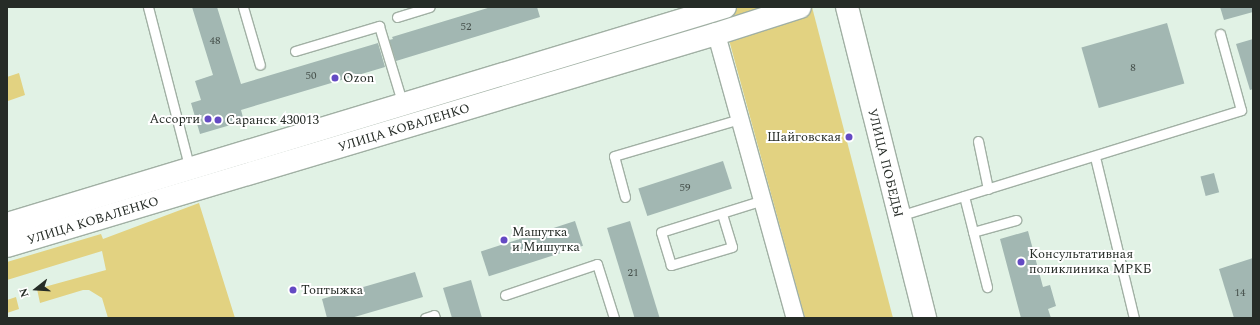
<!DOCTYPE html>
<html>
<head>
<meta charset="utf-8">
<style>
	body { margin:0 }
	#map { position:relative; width:1260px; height:325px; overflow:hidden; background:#e1f2e5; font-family:Spectral,serif }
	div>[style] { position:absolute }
	.green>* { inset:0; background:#e2d281 }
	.building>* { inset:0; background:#a2b7b2; transform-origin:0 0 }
	.roads { filter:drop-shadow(1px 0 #a1b0a4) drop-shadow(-1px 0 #a1b0a4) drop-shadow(0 1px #a1b0a4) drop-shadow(0 -1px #a1b0a4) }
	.lane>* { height:9px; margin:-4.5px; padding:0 4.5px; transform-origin:4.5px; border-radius:4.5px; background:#fff }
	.street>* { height:17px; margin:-8.5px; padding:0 8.5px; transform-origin:8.5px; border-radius:8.5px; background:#fff }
	.secondary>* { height:22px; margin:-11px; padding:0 11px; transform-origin:11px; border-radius:11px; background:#fff }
	.primary>* { height:22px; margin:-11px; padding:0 11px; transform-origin:11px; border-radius:11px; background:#fff }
	.dots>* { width:11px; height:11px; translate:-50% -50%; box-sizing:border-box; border:2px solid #fff; border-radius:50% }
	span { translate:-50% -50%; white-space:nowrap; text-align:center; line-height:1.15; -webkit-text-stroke:4px #fff; paint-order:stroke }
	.number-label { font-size:11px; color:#454f4a }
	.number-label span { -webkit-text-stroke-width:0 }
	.poi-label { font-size:13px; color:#262c27 }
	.left { translate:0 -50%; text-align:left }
	.right { translate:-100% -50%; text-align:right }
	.street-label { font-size:13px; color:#262c27 }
	.frame { position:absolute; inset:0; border:8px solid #262c27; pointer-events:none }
	.north { position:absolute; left:16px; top:269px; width:40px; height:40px; -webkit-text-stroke:3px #fff; paint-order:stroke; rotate:253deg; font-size:11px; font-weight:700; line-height:16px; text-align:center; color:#262c27 }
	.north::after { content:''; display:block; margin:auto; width:14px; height:18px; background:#262c27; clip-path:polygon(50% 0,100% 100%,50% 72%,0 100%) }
</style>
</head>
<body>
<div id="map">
	<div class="green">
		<i style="clip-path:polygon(720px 7px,812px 7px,893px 318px,805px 318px)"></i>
		<i style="clip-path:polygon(19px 73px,25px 95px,8px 101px,7px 77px)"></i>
		<i style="clip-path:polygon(199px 203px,235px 318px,108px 318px,102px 298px,89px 290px,83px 290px,40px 303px,37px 289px,106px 270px,102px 251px,7px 280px,7px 262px,101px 234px,103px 239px)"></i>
		<i style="clip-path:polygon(16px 297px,19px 309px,7px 313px,7px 300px)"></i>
	</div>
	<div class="building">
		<i style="clip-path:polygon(192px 7px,217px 7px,241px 84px,378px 43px,385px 67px,241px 110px,244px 121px,200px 134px,191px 103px,201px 100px,195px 81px,213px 75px)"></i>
		<i style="clip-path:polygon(491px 7px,537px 7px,540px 17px,396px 61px,389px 40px,393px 39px,392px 37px)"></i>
		<i style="clip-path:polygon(1220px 7px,1253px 7px,1253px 12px,1224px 20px)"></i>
		<i style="left:1167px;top:23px;width:63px;height:89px;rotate:74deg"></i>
		<i style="clip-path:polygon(1253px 39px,1253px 89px,1250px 90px,1236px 44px)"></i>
		<i style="left:723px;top:161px;width:29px;height:89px;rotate:72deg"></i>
		<i style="left:1214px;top:173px;width:20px;height:14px;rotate:75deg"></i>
		<i style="left:575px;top:221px;width:26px;height:99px;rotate:72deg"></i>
		<i style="left:630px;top:221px;width:101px;height:24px;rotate:73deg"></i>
		<i style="clip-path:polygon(1028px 231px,1043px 287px,1050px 285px,1056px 306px,1048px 309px,1051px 318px,1021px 318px,1000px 239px)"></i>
		<i style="clip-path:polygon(1253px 258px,1253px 318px,1234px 318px,1219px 269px)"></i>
		<i style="clip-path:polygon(415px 272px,423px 297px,351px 318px,327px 318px,322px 299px)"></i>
		<i style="clip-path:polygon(471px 280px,482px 318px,452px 318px,443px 288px)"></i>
	</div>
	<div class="roads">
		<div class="lane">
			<i style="left:148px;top:7px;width:167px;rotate:75.5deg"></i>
			<i style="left:243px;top:7px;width:60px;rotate:73.7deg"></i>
			<i style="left:397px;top:17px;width:34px;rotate:-17deg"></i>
			<i style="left:295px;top:51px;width:88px;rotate:-16.6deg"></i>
			<i style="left:379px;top:26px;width:83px;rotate:73.1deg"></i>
			<i style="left:978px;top:141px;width:49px;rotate:78.2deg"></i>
			<i style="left:1095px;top:157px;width:166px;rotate:76.4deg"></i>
			<i style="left:964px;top:196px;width:94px;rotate:75.8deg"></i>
			<i style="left:625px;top:197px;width:42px;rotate:-105deg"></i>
			<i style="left:614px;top:156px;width:131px;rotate:-16.4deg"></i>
			<i style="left:722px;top:214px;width:34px;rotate:73deg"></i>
			<i style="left:732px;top:247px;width:64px;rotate:163.6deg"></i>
			<i style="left:671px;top:265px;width:34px;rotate:-107deg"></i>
			<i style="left:661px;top:232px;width:107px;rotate:-17.4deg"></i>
			<i style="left:899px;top:216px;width:358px;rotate:-17.2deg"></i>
			<i style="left:1241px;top:110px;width:79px;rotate:-105.4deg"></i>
			<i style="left:973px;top:232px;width:45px;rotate:-15.6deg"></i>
			<i style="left:505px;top:295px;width:97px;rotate:-18.6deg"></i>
			<i style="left:597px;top:264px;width:57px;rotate:72.5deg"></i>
			<i style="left:425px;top:318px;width:9px;rotate:-18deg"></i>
			<i style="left:434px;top:315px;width:3px;rotate:72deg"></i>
		</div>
		<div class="street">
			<i style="left:716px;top:34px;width:295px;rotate:74.5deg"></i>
		</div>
		<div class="secondary">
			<i style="left:7px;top:224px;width:750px;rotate:-16.82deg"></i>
			<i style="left:7px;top:246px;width:740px;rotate:-16.65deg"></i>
			<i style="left:716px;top:34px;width:88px;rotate:-17.8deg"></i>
		</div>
		<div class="primary">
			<i style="left:847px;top:7px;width:321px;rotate:75.9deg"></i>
		</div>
	</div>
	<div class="dots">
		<i style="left:335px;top:78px;background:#644ac3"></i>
		<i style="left:208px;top:119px;background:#644ac3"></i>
		<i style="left:218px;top:120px;background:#644ac3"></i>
		<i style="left:849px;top:137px;background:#644ac3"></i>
		<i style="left:504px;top:240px;background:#644ac3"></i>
		<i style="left:1021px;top:262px;background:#644ac3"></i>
		<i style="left:293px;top:290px;background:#644ac3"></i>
	</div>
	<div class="number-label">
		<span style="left:466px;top:27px">52</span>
		<span style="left:215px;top:41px">48</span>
		<span style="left:1133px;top:68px">8</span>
		<span style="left:311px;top:76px">50</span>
		<span style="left:685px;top:188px">59</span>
		<span style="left:633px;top:273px">21</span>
		<span style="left:1240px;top:293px">14</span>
	</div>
	<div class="poi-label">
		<span class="left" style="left:343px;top:78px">Ozon</span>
		<span class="right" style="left:200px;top:119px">Ассорти</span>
		<span class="left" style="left:226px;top:120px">Саранск 430013</span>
		<span class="right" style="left:841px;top:137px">Шайговская</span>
		<span class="left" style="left:512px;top:240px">Машутка<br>и Мишутка</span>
		<span class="left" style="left:1029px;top:262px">Консультативная<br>поликлиника МРКБ</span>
		<span class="left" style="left:301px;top:290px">Топтыжка</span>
	</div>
	<div class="street-label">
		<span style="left:404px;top:128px;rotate:-17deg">УЛИЦА КОВАЛЕНКО</span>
		<span style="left:885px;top:163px;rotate:76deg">УЛИЦА ПОБЕДЫ</span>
		<span style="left:93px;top:221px;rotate:-17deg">УЛИЦА КОВАЛЕНКО</span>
	</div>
	<div class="frame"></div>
	<div class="north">N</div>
</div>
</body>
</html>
